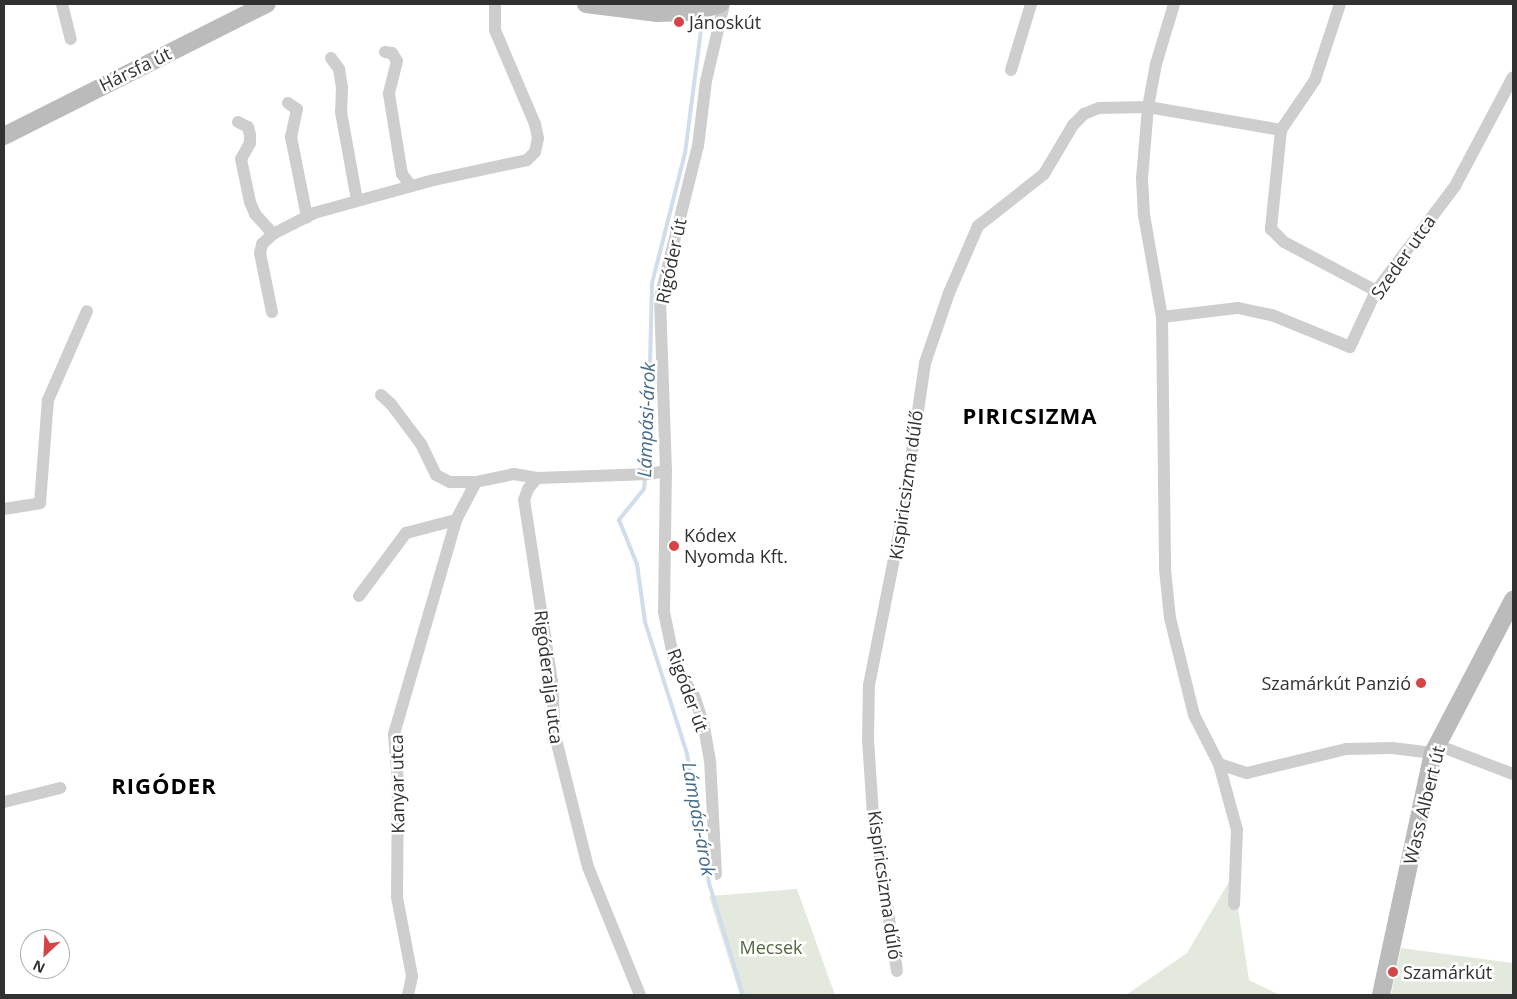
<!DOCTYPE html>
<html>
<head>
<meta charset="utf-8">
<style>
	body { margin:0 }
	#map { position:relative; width:1517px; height:999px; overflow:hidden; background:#fff; font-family:"Open Sans",sans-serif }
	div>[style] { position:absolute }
	.green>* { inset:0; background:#e3e9dd }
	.stream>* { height:4px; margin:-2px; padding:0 2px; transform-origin:2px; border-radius:2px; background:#cfdeea }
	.street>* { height:12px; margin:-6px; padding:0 6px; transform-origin:6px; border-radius:6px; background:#cecece }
	.secondary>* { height:18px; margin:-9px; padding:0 9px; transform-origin:9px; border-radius:9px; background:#bbb }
	.dots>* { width:14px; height:14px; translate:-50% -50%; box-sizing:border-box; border:2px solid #fff; border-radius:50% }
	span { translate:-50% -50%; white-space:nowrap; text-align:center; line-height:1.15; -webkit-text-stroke:5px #fff; paint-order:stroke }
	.poi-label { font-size:18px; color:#313131 }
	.left { translate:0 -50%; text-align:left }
	.right { translate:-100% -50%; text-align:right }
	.street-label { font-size:18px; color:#313131 }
	.park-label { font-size:18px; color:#526942 }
	.water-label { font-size:19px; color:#466c8c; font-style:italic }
	.district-label { font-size:22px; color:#000; font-weight:700; letter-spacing:1px }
	.frame { position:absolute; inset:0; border:5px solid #313131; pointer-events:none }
	.north { position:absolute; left:20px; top:929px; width:50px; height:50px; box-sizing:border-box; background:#fff; border:1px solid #adadad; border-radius:50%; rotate:205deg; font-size:14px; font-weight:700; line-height:20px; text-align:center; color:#313131 }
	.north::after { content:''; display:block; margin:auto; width:18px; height:22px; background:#d54547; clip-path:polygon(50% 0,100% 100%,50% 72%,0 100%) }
</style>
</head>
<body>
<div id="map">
	<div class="green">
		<i style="clip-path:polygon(1233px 875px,1249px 980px,1280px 995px,1126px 995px,1187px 953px)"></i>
		<i style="clip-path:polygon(797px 889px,835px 995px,740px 995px,709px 896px)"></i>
		<i style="clip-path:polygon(1401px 948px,1513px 963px,1513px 995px,1391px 995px)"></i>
	</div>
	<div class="stream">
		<i style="left:703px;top:15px;width:139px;rotate:97.4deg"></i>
		<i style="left:685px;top:153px;width:134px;rotate:104.2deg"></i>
		<i style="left:652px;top:283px;width:164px;rotate:91.4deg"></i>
		<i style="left:648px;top:447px;width:42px;rotate:95.4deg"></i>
		<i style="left:644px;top:489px;width:40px;rotate:129deg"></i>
		<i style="left:619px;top:520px;width:48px;rotate:67.8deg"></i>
		<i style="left:637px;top:564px;width:59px;rotate:82.1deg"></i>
		<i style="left:645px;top:622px;width:139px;rotate:72.3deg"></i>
		<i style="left:687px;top:754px;width:131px;rotate:80.3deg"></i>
		<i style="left:709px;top:883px;width:117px;rotate:73.1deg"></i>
	</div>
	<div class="street">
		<i style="left:62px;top:4px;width:36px;rotate:76deg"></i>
		<i style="left:1340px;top:4px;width:80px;rotate:108.2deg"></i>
		<i style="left:1315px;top:80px;width:60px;rotate:124.2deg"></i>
		<i style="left:1281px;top:130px;width:100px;rotate:95.8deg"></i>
		<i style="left:1271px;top:229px;width:18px;rotate:45deg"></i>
		<i style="left:1284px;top:242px;width:104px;rotate:28deg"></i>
		<i style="left:385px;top:52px;width:7px;rotate:8deg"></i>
		<i style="left:392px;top:53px;width:9px;rotate:58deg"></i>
		<i style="left:397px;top:61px;width:34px;rotate:104deg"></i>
		<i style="left:389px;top:94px;width:81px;rotate:80.8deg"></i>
		<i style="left:402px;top:174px;width:15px;rotate:53deg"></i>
		<i style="left:331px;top:58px;width:14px;rotate:54deg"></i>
		<i style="left:339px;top:69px;width:18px;rotate:81deg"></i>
		<i style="left:342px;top:87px;width:25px;rotate:92deg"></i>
		<i style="left:341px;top:112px;width:89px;rotate:79.7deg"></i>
		<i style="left:1011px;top:70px;width:69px;rotate:-73.1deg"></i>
		<i style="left:288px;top:103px;width:11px;rotate:34deg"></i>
		<i style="left:297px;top:109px;width:29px;rotate:102deg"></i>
		<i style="left:291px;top:137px;width:82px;rotate:78.7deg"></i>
		<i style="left:238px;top:122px;width:11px;rotate:27deg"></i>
		<i style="left:248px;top:127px;width:8px;rotate:76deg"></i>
		<i style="left:250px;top:135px;width:8px;rotate:90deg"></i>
		<i style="left:250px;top:143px;width:18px;rotate:119deg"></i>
		<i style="left:241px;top:159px;width:44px;rotate:78.2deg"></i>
		<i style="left:250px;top:202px;width:13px;rotate:67deg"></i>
		<i style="left:255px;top:214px;width:27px;rotate:48deg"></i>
		<i style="left:1281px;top:130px;width:135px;rotate:-170.2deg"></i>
		<i style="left:1148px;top:107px;width:71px;rotate:94.8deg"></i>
		<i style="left:1142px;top:178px;width:37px;rotate:87deg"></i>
		<i style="left:1144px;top:215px;width:104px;rotate:80deg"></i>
		<i style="left:1162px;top:317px;width:252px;rotate:89.3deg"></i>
		<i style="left:1165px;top:569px;width:49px;rotate:84.2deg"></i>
		<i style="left:1170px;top:618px;width:100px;rotate:76.1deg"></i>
		<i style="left:1194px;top:715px;width:55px;rotate:63deg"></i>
		<i style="left:1219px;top:764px;width:29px;rotate:18deg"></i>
		<i style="left:1247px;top:773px;width:102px;rotate:-13.6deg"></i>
		<i style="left:1346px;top:749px;width:46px;rotate:-1.2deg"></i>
		<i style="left:1392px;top:748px;width:41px;rotate:7deg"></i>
		<i style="left:272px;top:312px;width:60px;rotate:-101.5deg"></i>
		<i style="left:260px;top:253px;width:9px;rotate:-77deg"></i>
		<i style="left:262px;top:244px;width:15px;rotate:-42deg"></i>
		<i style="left:273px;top:234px;width:46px;rotate:-27.1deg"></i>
		<i style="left:314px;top:213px;width:124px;rotate:-15.4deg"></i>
		<i style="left:434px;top:180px;width:95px;rotate:-12.1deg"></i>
		<i style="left:527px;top:160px;width:11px;rotate:-45deg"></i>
		<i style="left:535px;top:152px;width:14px;rotate:-78deg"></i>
		<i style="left:538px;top:138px;width:14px;rotate:-102deg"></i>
		<i style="left:535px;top:124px;width:102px;rotate:-113.1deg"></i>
		<i style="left:495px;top:30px;width:26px;rotate:-90deg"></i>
		<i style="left:1162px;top:317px;width:77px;rotate:-6.8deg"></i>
		<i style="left:1238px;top:308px;width:35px;rotate:12deg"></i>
		<i style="left:1272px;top:315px;width:84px;rotate:22.3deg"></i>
		<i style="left:1350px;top:347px;width:62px;rotate:-65.1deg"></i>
		<i style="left:1376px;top:291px;width:131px;rotate:-53deg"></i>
		<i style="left:1455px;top:186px;width:123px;rotate:-62deg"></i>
		<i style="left:381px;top:395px;width:13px;rotate:42deg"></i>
		<i style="left:391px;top:404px;width:50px;rotate:53.1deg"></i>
		<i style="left:421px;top:444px;width:34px;rotate:64deg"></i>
		<i style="left:436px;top:475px;width:16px;rotate:27deg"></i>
		<i style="left:450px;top:482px;width:26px"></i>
		<i style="left:476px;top:482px;width:39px;rotate:-12deg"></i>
		<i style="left:514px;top:474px;width:23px;rotate:10deg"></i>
		<i style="left:4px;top:509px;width:36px;rotate:-9deg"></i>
		<i style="left:40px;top:503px;width:103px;rotate:-85.6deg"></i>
		<i style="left:48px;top:400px;width:97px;rotate:-66.3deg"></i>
		<i style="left:359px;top:596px;width:79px;rotate:-53.3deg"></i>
		<i style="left:406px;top:533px;width:52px;rotate:-14.6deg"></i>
		<i style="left:456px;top:520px;width:43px;rotate:-62.2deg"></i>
		<i style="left:1437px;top:745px;width:81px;rotate:20.9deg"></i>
		<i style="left:1219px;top:764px;width:68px;rotate:74.7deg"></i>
		<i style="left:1237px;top:830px;width:74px;rotate:92.3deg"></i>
		<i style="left:4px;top:802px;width:58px;rotate:-14deg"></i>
		<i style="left:716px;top:874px;width:113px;rotate:-93deg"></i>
		<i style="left:710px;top:761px;width:39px;rotate:-100deg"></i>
		<i style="left:703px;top:723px;width:28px;rotate:-108deg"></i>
		<i style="left:694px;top:696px;width:36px;rotate:-122deg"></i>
		<i style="left:675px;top:665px;width:54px;rotate:-101.7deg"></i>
		<i style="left:664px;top:612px;width:141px;rotate:-89.2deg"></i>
		<i style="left:666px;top:471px;width:173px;rotate:-92deg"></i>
		<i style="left:660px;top:298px;width:157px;rotate:-76deg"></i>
		<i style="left:698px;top:146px;width:65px;rotate:-83deg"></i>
		<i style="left:706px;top:81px;width:79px;rotate:-76.8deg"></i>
		<i style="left:897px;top:971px;width:158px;rotate:-98.7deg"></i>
		<i style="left:873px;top:815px;width:75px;rotate:-93.8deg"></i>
		<i style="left:868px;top:740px;width:55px;rotate:-89deg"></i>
		<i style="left:869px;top:685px;width:169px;rotate:-78.8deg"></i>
		<i style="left:902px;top:519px;width:158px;rotate:-81.6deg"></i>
		<i style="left:925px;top:363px;width:74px;rotate:-71.1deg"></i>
		<i style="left:949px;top:293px;width:73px;rotate:-66.6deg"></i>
		<i style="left:978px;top:226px;width:84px;rotate:-38.2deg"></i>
		<i style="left:1044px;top:174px;width:57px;rotate:-59.4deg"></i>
		<i style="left:1073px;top:125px;width:16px;rotate:-45deg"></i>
		<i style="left:1084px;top:114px;width:16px;rotate:-22deg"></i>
		<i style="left:1099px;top:108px;width:49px;rotate:-1.2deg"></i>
		<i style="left:1148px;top:107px;width:44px;rotate:-79.5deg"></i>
		<i style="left:1156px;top:64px;width:63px;rotate:-73.3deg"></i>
		<i style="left:408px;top:995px;width:19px;rotate:-78deg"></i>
		<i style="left:412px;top:976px;width:80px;rotate:-100.8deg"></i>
		<i style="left:397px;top:897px;width:115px;rotate:-89.5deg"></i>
		<i style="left:398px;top:782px;width:48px;rotate:-94.8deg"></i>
		<i style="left:394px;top:734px;width:223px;rotate:-73.8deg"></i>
		<i style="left:640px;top:995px;width:138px;rotate:-112.1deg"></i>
		<i style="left:588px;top:867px;width:135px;rotate:-104.1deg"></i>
		<i style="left:555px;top:736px;width:54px;rotate:-93.2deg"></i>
		<i style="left:552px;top:682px;width:184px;rotate:-98.7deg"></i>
		<i style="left:524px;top:500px;width:12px;rotate:-70deg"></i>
		<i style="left:528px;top:489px;width:14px;rotate:-51deg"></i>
		<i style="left:537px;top:478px;width:113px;rotate:-2deg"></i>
		<i style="left:650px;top:474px;width:16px;rotate:-11deg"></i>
	</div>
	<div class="secondary">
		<i style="left:586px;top:4px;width:72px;rotate:7.2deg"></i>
		<i style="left:657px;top:13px;width:37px;rotate:-2deg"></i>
		<i style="left:694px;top:12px;width:27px;rotate:-17deg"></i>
		<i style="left:4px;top:136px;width:294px;rotate:-26.7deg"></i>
		<i style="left:1381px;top:995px;width:248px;rotate:-77.9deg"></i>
		<i style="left:1433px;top:753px;width:173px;rotate:-62.4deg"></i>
	</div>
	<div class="dots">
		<i style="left:679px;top:22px;background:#d54547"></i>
		<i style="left:674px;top:546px;background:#d54547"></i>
		<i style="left:1421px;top:683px;background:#d54547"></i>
		<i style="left:1393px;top:972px;background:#d54547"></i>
	</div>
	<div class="poi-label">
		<span class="left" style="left:689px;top:22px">Jánoskút</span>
		<span class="left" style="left:684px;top:546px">Kódex<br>Nyomda Kft.</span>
		<span class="right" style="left:1411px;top:683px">Szamárkút Panzió</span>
		<span class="left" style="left:1403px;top:972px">Szamárkút</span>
	</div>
	<div class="street-label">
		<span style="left:135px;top:69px;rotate:-26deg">Hársfa út</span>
		<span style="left:1403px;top:257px;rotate:-55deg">Szeder utca</span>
		<span style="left:671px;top:261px;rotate:-78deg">Rigóder út</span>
		<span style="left:906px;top:485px;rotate:-82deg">Kispiricsizma dűlő</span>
		<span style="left:549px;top:677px;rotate:83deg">Rigóderalja utca</span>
		<span style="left:688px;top:690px;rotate:70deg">Rigóder út</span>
		<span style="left:397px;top:784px;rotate:-91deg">Kanyar utca</span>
		<span style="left:1424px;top:805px;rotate:-76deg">Wass Albert út</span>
		<span style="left:885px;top:885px;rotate:82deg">Kispiricsizma dűlő</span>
	</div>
	<div class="park-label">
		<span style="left:771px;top:947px">Mecsek</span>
	</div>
	<div class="water-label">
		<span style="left:647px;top:420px;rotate:-88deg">Lámpási-árok</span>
		<span style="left:698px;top:819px;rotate:80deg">Lámpási-árok</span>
	</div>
	<div class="district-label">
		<span style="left:1030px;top:416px">PIRICSIZMA</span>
		<span style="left:164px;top:786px">RIGÓDER</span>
	</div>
	<div class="frame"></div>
	<div class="north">N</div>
</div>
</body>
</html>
